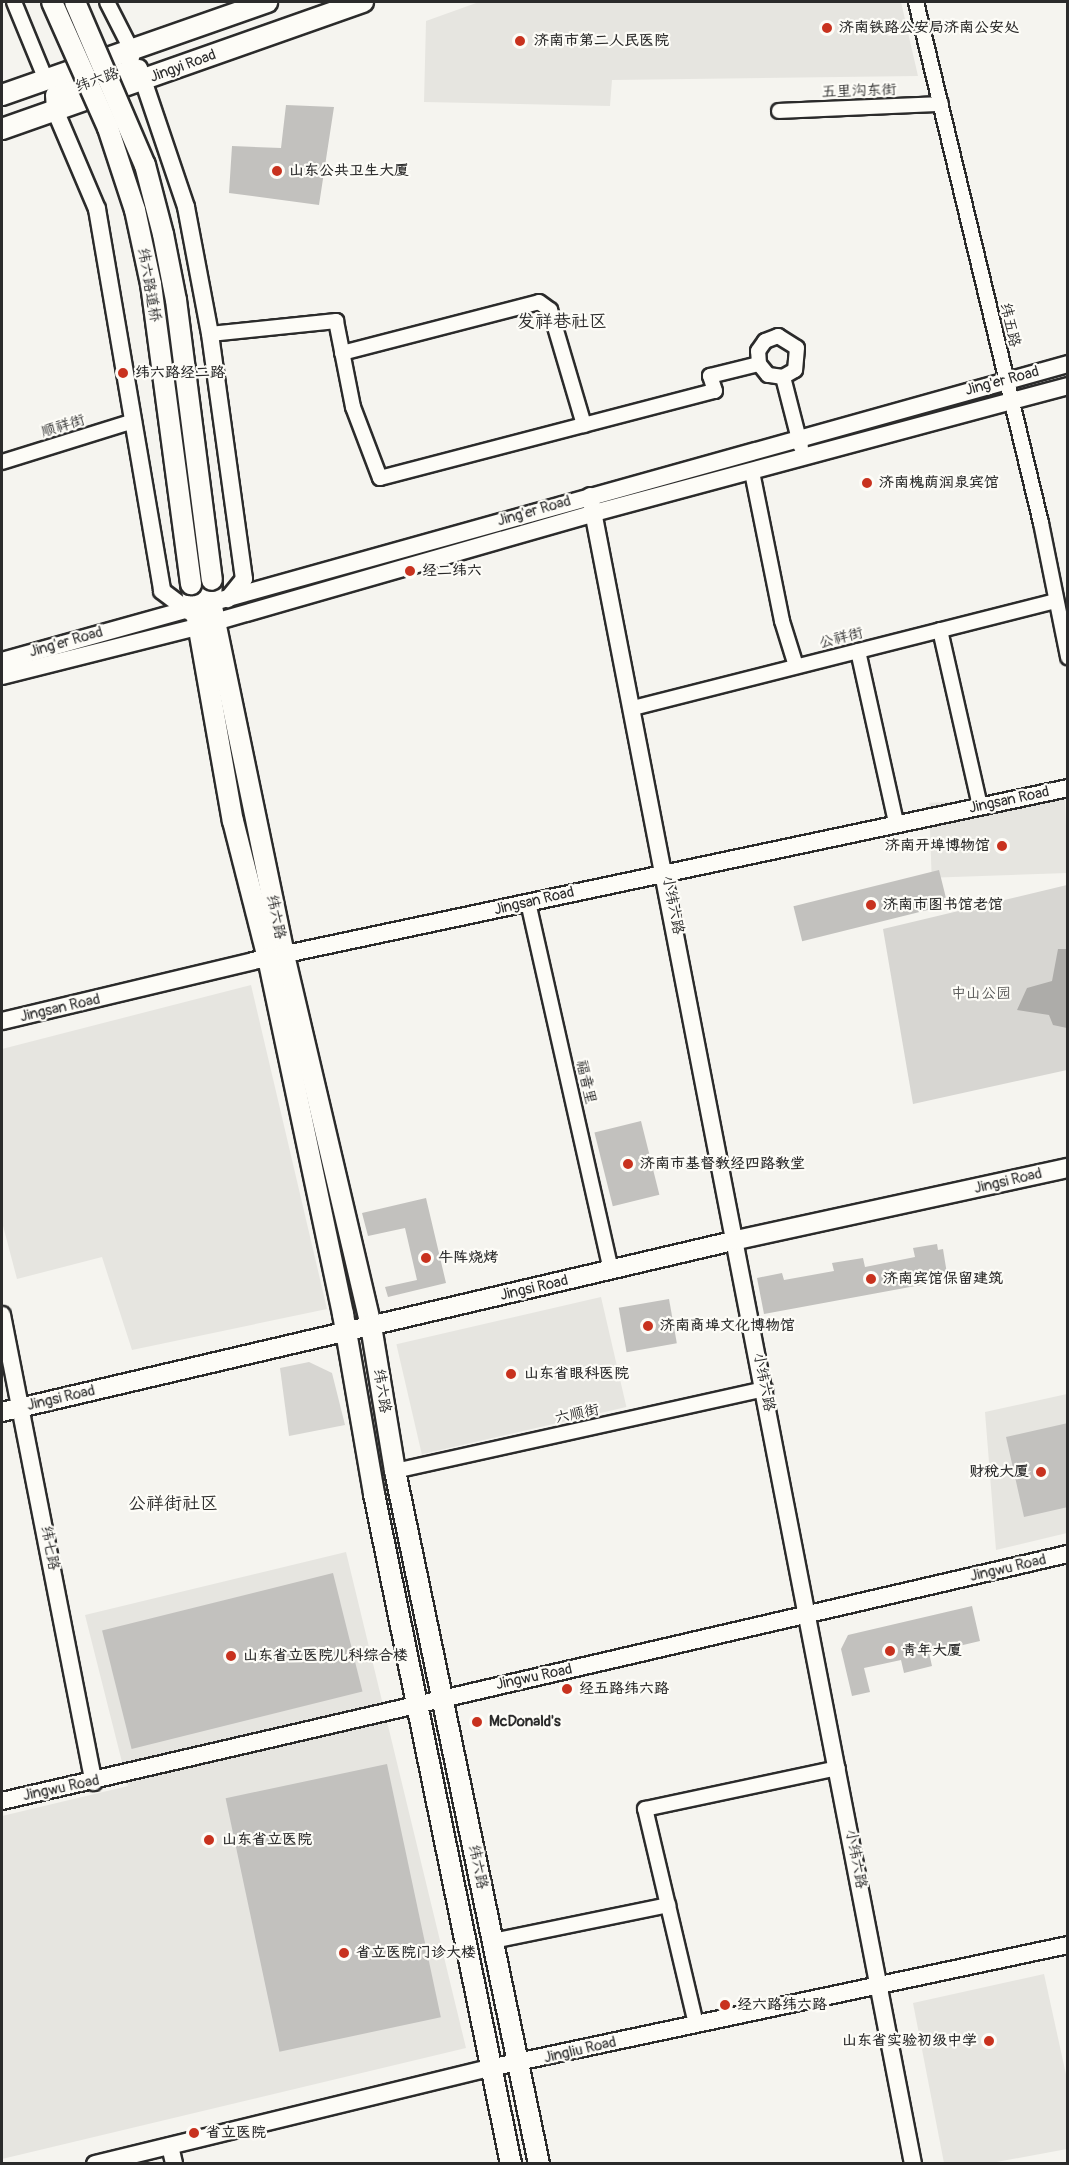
<!DOCTYPE html>
<html>
<head>
<meta charset="utf-8">
<style>
	body { margin:0 }
	#map { position:relative; width:1069px; height:2165px; overflow:hidden; background:#f5f4ef; font-family:Pangolin,"LXGW WenKai TC",sans-serif }
	div>[style] { position:absolute }
	.built>* { inset:0; background:#e6e5e0; transform-origin:0 0 }
	.green>* { inset:0; background:#d7d6d2 }
	.water>* { inset:0; background:#adaca9 }
	.building>* { inset:0; background:#c2c1be; transform-origin:0 0 }
	.roads { filter:drop-shadow(2px 0 #2b2b2b) drop-shadow(-2px 0 #2b2b2b) drop-shadow(0 2px #2b2b2b) drop-shadow(0 -2px #2b2b2b) }
	.minor>* { height:14px; margin:-7px; padding:0 7px; transform-origin:7px; border-radius:7px; background:#fdfcf7 }
	.tertiary>* { height:16px; margin:-8px; padding:0 8px; transform-origin:8px; border-radius:8px; background:#fdfcf7 }
	.secondary>* { height:18px; margin:-9px; padding:0 9px; transform-origin:9px; border-radius:9px; background:#fdfcf7 }
	.primary>* { height:20px; margin:-10px; padding:0 10px; transform-origin:10px; border-radius:10px; background:#fdfcf7 }
	.bridges { filter:drop-shadow(2px 0 #2b2b2b) drop-shadow(-2px 0 #2b2b2b) drop-shadow(0 2px #2b2b2b) drop-shadow(0 -2px #2b2b2b) }
	.primary-bridge>* { height:20px; margin:-10px; padding:0 10px; transform-origin:10px; border-radius:10px; background:#fdfcf7 }
	.dots>* { width:16px; height:16px; translate:-50% -50%; box-sizing:border-box; border:3px solid #fdfcf7; border-radius:50% }
	span { translate:-50% -50%; white-space:nowrap; text-align:center; line-height:1.15; -webkit-text-stroke:4.5px #fdfcf7; paint-order:stroke }
	.poi-label { font-size:15px; color:#2b2b2b; font-weight:700 }
	.left { translate:0 -50%; text-align:left }
	.right { translate:-100% -50%; text-align:right }
	.street-label { font-size:15px; color:#2b2b2b }
	.park-label { font-size:15px; color:#565655 }
	.quarter-label { font-size:18px; color:#2b2b2b }
	.frame { position:absolute; inset:0; border:3px solid #2b2b2b; pointer-events:none }
</style>
</head>
<body>
<div id="map">
	<div class="built">
		<i style="clip-path:polygon(479px 2px,901px 2px,918px 76px,612px 80px,610px 106px,424px 102px,426px 21px)"></i>
		<i style="left:1065px;top:798px;width:75px;height:136px;rotate:88deg"></i>
		<i style="clip-path:polygon(251px 985px,327px 1309px,132px 1350px,102px 1257px,17px 1279px,2px 1222px,2px 1049px)"></i>
		<i style="left:601px;top:1297px;width:113px;height:210px;rotate:77deg"></i>
		<i style="clip-path:polygon(1067px 1394px,1067px 1533px,996px 1550px,985px 1412px)"></i>
		<i style="clip-path:polygon(346px 1552px,466px 2048px,2px 2159px,2px 1816px,128px 1786px,85px 1615px)"></i>
		<i style="clip-path:polygon(1044px 1974px,1067px 2079px,1067px 2149px,991px 2163px,944px 2163px,913px 2003px)"></i>
	</div>
	<div class="green">
		<i style="clip-path:polygon(1067px 885px,1067px 1070px,913px 1104px,883px 929px)"></i>
		<i style="clip-path:polygon(309px 1362px,332px 1373px,345px 1425px,289px 1436px,280px 1368px)"></i>
	</div>
	<div class="water">
		<i style="clip-path:polygon(1058px 949px,1067px 949px,1067px 1028px,1053px 1025px,1049px 1015px,1017px 1010px,1027px 988px,1052px 981px)"></i>
	</div>
	<div class="building">
		<i style="clip-path:polygon(286px 105px,334px 107px,319px 205px,229px 193px,232px 146px,281px 148px)"></i>
		<i style="left:939px;top:870px;width:36px;height:150px;rotate:76deg"></i>
		<i style="left:641px;top:1121px;width:76px;height:48px;rotate:76deg"></i>
		<i style="clip-path:polygon(426px 1198px,446px 1283px,388px 1297px,385px 1287px,417px 1280px,405px 1228px,368px 1236px,362px 1213px)"></i>
		<i style="clip-path:polygon(937px 1244px,938px 1250px,943px 1249px,948px 1280px,764px 1314px,757px 1278px,782px 1273px,784px 1280px,834px 1271px,832px 1263px,863px 1258px,865px 1267px,915px 1257px,913px 1248px)"></i>
		<i style="left:669px;top:1299px;width:45px;height:51px;rotate:80deg"></i>
		<i style="clip-path:polygon(1068px 1423px,1068px 1507px,1024px 1517px,1006px 1437px)"></i>
		<i style="left:333px;top:1573px;width:122px;height:238px;rotate:76deg"></i>
		<i style="clip-path:polygon(972px 1606px,980px 1641px,929px 1653px,932px 1666px,904px 1673px,901px 1660px,864px 1668px,870px 1692px,852px 1696px,841px 1649px,848px 1635px)"></i>
		<i style="left:387px;top:1764px;width:259px;height:165px;rotate:78deg"></i>
	</div>
	<div class="roads">
		<div class="minor">
			<i style="left:14px;top:2px;width:84px;rotate:67.7deg"></i>
			<i style="left:107px;top:2px;width:55px;rotate:63deg"></i>
			<i style="left:916px;top:2px;width:536px;rotate:76.51deg"></i>
			<i style="left:1041px;top:523px;width:137px;rotate:78.6deg"></i>
			<i style="left:779px;top:111px;width:162px;rotate:-2.5deg"></i>
			<i style="left:210px;top:334px;width:127px;rotate:-5.9deg"></i>
			<i style="left:336px;top:321px;width:88px;rotate:78.8deg"></i>
			<i style="left:353px;top:407px;width:76px;rotate:69.2deg"></i>
			<i style="left:380px;top:478px;width:346px;rotate:-14.6deg"></i>
			<i style="left:715px;top:391px;width:16px;rotate:-108deg"></i>
			<i style="left:710px;top:376px;width:50px;rotate:-13.8deg"></i>
			<i style="left:342px;top:353px;width:203px;rotate:-14.5deg"></i>
			<i style="left:539px;top:302px;width:14px;rotate:36deg"></i>
			<i style="left:550px;top:310px;width:120px;rotate:73.5deg"></i>
			<i style="left:783px;top:377px;width:15px;rotate:-172deg"></i>
			<i style="left:768px;top:375px;width:14px;rotate:-129deg"></i>
			<i style="left:759px;top:364px;width:13px;rotate:-94deg"></i>
			<i style="left:758px;top:351px;width:12px;rotate:-55deg"></i>
			<i style="left:765px;top:341px;width:14px;rotate:-21deg"></i>
			<i style="left:778px;top:336px;width:22px;rotate:32deg"></i>
			<i style="left:797px;top:348px;width:22px;rotate:95deg"></i>
			<i style="left:795px;top:370px;width:14px;rotate:150deg"></i>
			<i style="left:783px;top:377px;width:72px;rotate:75.6deg"></i>
			<i style="left:2px;top:462px;width:138px;rotate:-17.3deg"></i>
			<i style="left:752px;top:472px;width:152px;rotate:78.6deg"></i>
			<i style="left:782px;top:621px;width:47px;rotate:72.7deg"></i>
			<i style="left:940px;top:630px;width:180px;rotate:77.2deg"></i>
			<i style="left:858px;top:651px;width:176px;rotate:77.5deg"></i>
			<i style="left:633px;top:708px;width:436px;rotate:-14.2deg"></i>
			<i style="left:528px;top:902px;width:376px;rotate:77.3deg"></i>
			<i style="left:395px;top:1471px;width:379px;rotate:-12.5deg"></i>
			<i style="left:493px;top:1941px;width:179px;rotate:-11.6deg"></i>
			<i style="left:696px;top:2024px;width:221px;rotate:-103.3deg"></i>
			<i style="left:645px;top:1809px;width:197px;rotate:-12deg"></i>
		</div>
		<div class="tertiary">
			<i style="left:132px;top:51px;width:18px;rotate:99deg"></i>
			<i style="left:129px;top:69px;width:79px;rotate:160.9deg"></i>
			<i style="left:54px;top:95px;width:15px;rotate:86deg"></i>
			<i style="left:55px;top:110px;width:108px;rotate:67deg"></i>
			<i style="left:97px;top:209px;width:387px;rotate:80.3deg"></i>
			<i style="left:162px;top:591px;width:36px;rotate:37deg"></i>
			<i style="left:139px;top:68px;width:147px;rotate:71.3deg"></i>
			<i style="left:186px;top:207px;width:129px;rotate:79.3deg"></i>
			<i style="left:210px;top:334px;width:247px;rotate:82.1deg"></i>
			<i style="left:244px;top:579px;width:26px;rotate:129deg"></i>
			<i style="left:590px;top:496px;width:1699px;rotate:79.04deg"></i>
			<i style="left:2px;top:661px;width:1107px;rotate:-15.57deg"></i>
			<i style="left:2px;top:676px;width:205px;rotate:-14.1deg"></i>
			<i style="left:201px;top:626px;width:409px;rotate:-16deg"></i>
			<i style="left:594px;top:513px;width:491px;rotate:-15deg"></i>
			<i style="left:2px;top:1021px;width:258px;rotate:-13.4deg"></i>
			<i style="left:253px;top:961px;width:833px;rotate:-11.98deg"></i>
			<i style="left:2px;top:1315px;width:476px;rotate:78.9deg"></i>
			<i style="left:2px;top:1801px;width:1094px;rotate:-13.05deg"></i>
			<i style="left:170px;top:2146px;width:18px;rotate:77deg"></i>
			<i style="left:95px;top:2164px;width:411px;rotate:-13.7deg"></i>
			<i style="left:494px;top:2067px;width:587px;rotate:-12deg"></i>
		</div>
		<div class="secondary">
			<i style="left:2px;top:1412px;width:755px;rotate:-13.17deg"></i>
			<i style="left:737px;top:1240px;width:339px;rotate:-12.3deg"></i>
		</div>
		<div class="primary">
			<i style="left:2px;top:95px;width:281px;rotate:-19.3deg"></i>
			<i style="left:2px;top:129px;width:383px;rotate:-19.4deg"></i>
			<i style="left:212px;top:580px;width:22px;rotate:93deg"></i>
			<i style="left:211px;top:602px;width:360px;rotate:78.3deg"></i>
			<i style="left:284px;top:955px;width:381px;rotate:76.8deg"></i>
			<i style="left:371px;top:1326px;width:147px;rotate:80.6deg"></i>
			<i style="left:395px;top:1471px;width:708px;rotate:78.26deg"></i>
			<i style="left:191px;top:584px;width:241px;rotate:80deg"></i>
			<i style="left:233px;top:821px;width:141px;rotate:75.7deg"></i>
			<i style="left:268px;top:958px;width:364px;rotate:78.1deg"></i>
			<i style="left:343px;top:1314px;width:183px;rotate:80.2deg"></i>
			<i style="left:374px;top:1494px;width:684px;rotate:78.44deg"></i>
		</div>
	</div>
	<div class="bridges">
		<div class="primary-bridge">
			<i style="left:52px;top:2px;width:138px;rotate:66deg"></i>
			<i style="left:108px;top:128px;width:86px;rotate:71.8deg"></i>
			<i style="left:135px;top:210px;width:76px;rotate:77.8deg"></i>
			<i style="left:151px;top:284px;width:303px;rotate:82.4deg"></i>
			<i style="left:75px;top:2px;width:177px;rotate:66.8deg"></i>
			<i style="left:145px;top:165px;width:71px;rotate:75.4deg"></i>
			<i style="left:163px;top:234px;width:67px;rotate:78.9deg"></i>
			<i style="left:176px;top:300px;width:282px;rotate:82.7deg"></i>
		</div>
	</div>
	<div class="dots">
		<i style="left:827px;top:28px;background:#c8321e"></i>
		<i style="left:520px;top:41px;background:#c8321e"></i>
		<i style="left:277px;top:171px;background:#c8321e"></i>
		<i style="left:123px;top:373px;background:#c8321e"></i>
		<i style="left:867px;top:483px;background:#c8321e"></i>
		<i style="left:410px;top:571px;background:#c8321e"></i>
		<i style="left:1002px;top:846px;background:#c8321e"></i>
		<i style="left:871px;top:905px;background:#c8321e"></i>
		<i style="left:628px;top:1164px;background:#c8321e"></i>
		<i style="left:426px;top:1258px;background:#c8321e"></i>
		<i style="left:871px;top:1279px;background:#c8321e"></i>
		<i style="left:648px;top:1326px;background:#c8321e"></i>
		<i style="left:511px;top:1374px;background:#c8321e"></i>
		<i style="left:1041px;top:1472px;background:#c8321e"></i>
		<i style="left:890px;top:1651px;background:#c8321e"></i>
		<i style="left:231px;top:1656px;background:#c8321e"></i>
		<i style="left:567px;top:1689px;background:#c8321e"></i>
		<i style="left:477px;top:1722px;background:#c8321e"></i>
		<i style="left:209px;top:1840px;background:#c8321e"></i>
		<i style="left:344px;top:1953px;background:#c8321e"></i>
		<i style="left:725px;top:2005px;background:#c8321e"></i>
		<i style="left:989px;top:2041px;background:#c8321e"></i>
		<i style="left:194px;top:2133px;background:#c8321e"></i>
	</div>
	<div class="poi-label">
		<span class="left" style="left:839px;top:28px">济南铁路公安局济南公安处</span>
		<span class="left" style="left:534px;top:41px">济南市第二人民医院</span>
		<span class="left" style="left:289px;top:171px">山东公共卫生大厦</span>
		<span class="left" style="left:135px;top:373px">纬六路经二路</span>
		<span class="left" style="left:879px;top:483px">济南槐荫润泉宾馆</span>
		<span class="left" style="left:422px;top:571px">经二纬六</span>
		<span class="right" style="left:990px;top:846px">济南开埠博物馆</span>
		<span class="left" style="left:883px;top:905px">济南市图书馆老馆</span>
		<span class="left" style="left:640px;top:1164px">济南市基督教经四路教堂</span>
		<span class="left" style="left:438px;top:1258px">牛阵烧烤</span>
		<span class="left" style="left:883px;top:1279px">济南宾馆保留建筑</span>
		<span class="left" style="left:660px;top:1326px">济南商埠文化博物馆</span>
		<span class="left" style="left:524px;top:1374px">山东省眼科医院</span>
		<span class="right" style="left:1029px;top:1472px">财税大厦</span>
		<span class="left" style="left:902px;top:1651px">青年大厦</span>
		<span class="left" style="left:243px;top:1656px">山东省立医院儿科综合楼</span>
		<span class="left" style="left:579px;top:1689px">经五路纬六路</span>
		<span class="left" style="left:489px;top:1722px">McDonald's</span>
		<span class="left" style="left:222px;top:1840px">山东省立医院</span>
		<span class="left" style="left:356px;top:1953px">省立医院门诊大楼</span>
		<span class="left" style="left:737px;top:2005px">经六路纬六路</span>
		<span class="right" style="left:977px;top:2041px">山东省实验初级中学</span>
		<span class="left" style="left:206px;top:2133px">省立医院</span>
	</div>
	<div class="street-label">
		<span style="left:183px;top:66px;rotate:-20deg">Jingyi Road</span>
		<span style="left:97px;top:80px;rotate:-19deg">纬六路</span>
		<span style="left:859px;top:91px;rotate:-2deg">五里沟东街</span>
		<span style="left:149px;top:285px;rotate:80deg">纬六路道桥</span>
		<span style="left:1010px;top:325px;rotate:77deg">纬五路</span>
		<span style="left:1002px;top:381px;rotate:-15deg">Jing'er Road</span>
		<span style="left:63px;top:426px;rotate:-17deg">顺祥街</span>
		<span style="left:534px;top:511px;rotate:-16deg">Jing'er Road</span>
		<span style="left:841px;top:638px;rotate:-14deg">公祥街</span>
		<span style="left:66px;top:642px;rotate:-16deg">Jing'er Road</span>
		<span style="left:1009px;top:800px;rotate:-12deg">Jingsan Road</span>
		<span style="left:534px;top:901px;rotate:-13deg">Jingsan Road</span>
		<span style="left:673px;top:905px;rotate:79deg">小纬六路</span>
		<span style="left:276px;top:917px;rotate:78deg">纬六路</span>
		<span style="left:60px;top:1008px;rotate:-13deg">Jingsan Road</span>
		<span style="left:586px;top:1082px;rotate:77deg">福音里</span>
		<span style="left:1008px;top:1181px;rotate:-13deg">Jingsi Road</span>
		<span style="left:534px;top:1288px;rotate:-13deg">Jingsi Road</span>
		<span style="left:764px;top:1382px;rotate:79deg">小纬六路</span>
		<span style="left:382px;top:1391px;rotate:81deg">纬六路</span>
		<span style="left:61px;top:1398px;rotate:-13deg">Jingsi Road</span>
		<span style="left:577px;top:1414px;rotate:-12deg">六顺街</span>
		<span style="left:50px;top:1548px;rotate:79deg">纬七路</span>
		<span style="left:1008px;top:1568px;rotate:-13deg">Jingwu Road</span>
		<span style="left:534px;top:1677px;rotate:-12deg">Jingwu Road</span>
		<span style="left:61px;top:1788px;rotate:-12deg">Jingwu Road</span>
		<span style="left:856px;top:1859px;rotate:79deg">小纬六路</span>
		<span style="left:478px;top:1867px;rotate:78deg">纬六路</span>
		<span style="left:580px;top:2050px;rotate:-13deg">Jingliu Road</span>
	</div>
	<div class="park-label">
		<span style="left:981px;top:994px">中山公园</span>
	</div>
	<div class="quarter-label">
		<span style="left:562px;top:322px">发祥巷社区</span>
		<span style="left:173px;top:1504px">公祥街社区</span>
	</div>
	<div class="frame"></div>
</div>
</body>
</html>
